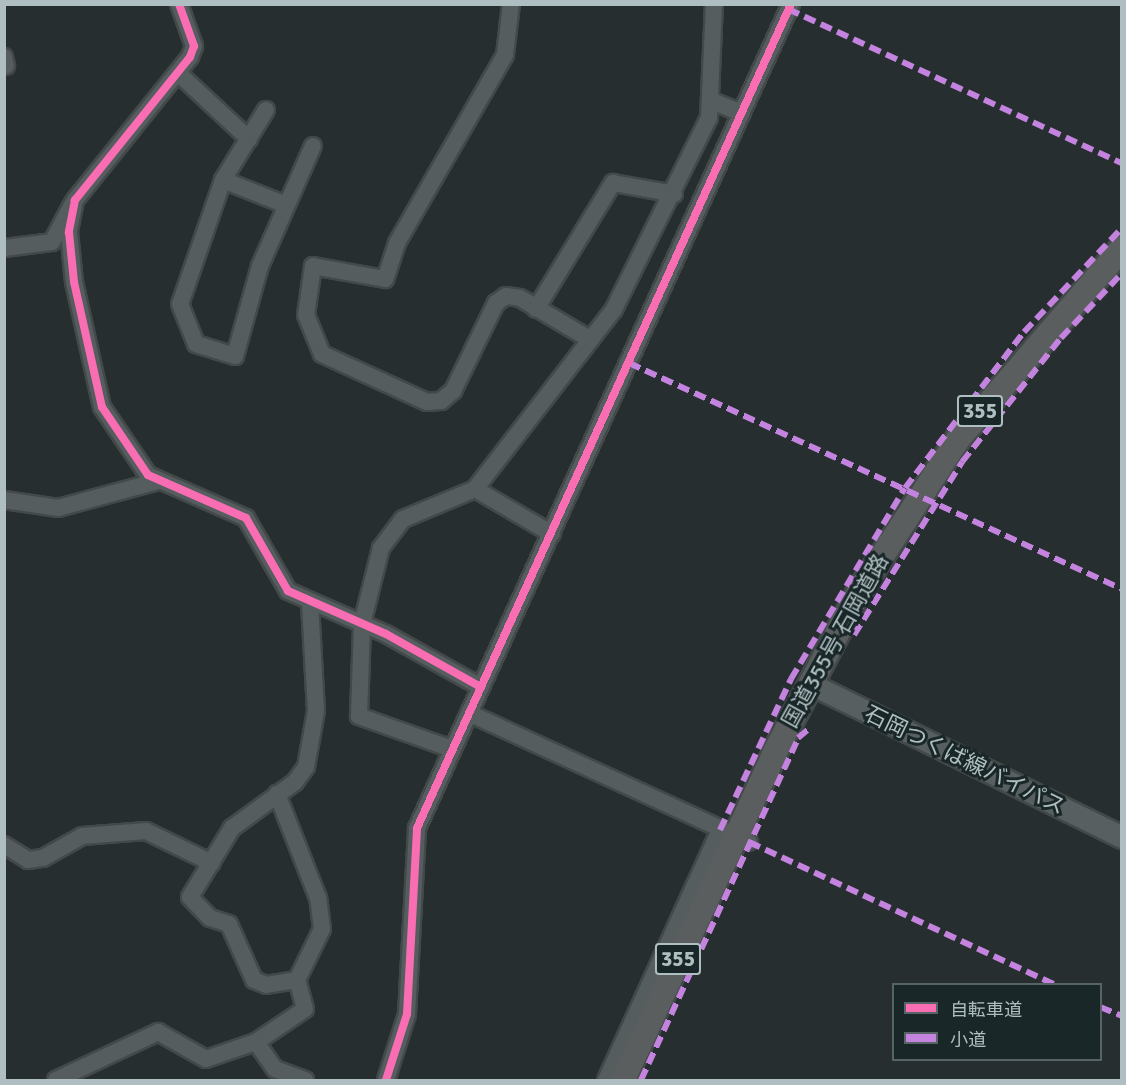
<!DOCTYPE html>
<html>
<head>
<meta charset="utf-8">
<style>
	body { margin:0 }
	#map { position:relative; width:1126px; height:1085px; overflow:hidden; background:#262e2f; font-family:Signika,"Noto Sans JP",sans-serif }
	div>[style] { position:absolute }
	.roads { filter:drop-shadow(2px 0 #43494a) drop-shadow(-2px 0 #43494a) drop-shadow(0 2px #43494a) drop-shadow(0 -2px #43494a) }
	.minor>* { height:16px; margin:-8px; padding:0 8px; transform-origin:8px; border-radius:8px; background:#555d5e }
	.major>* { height:21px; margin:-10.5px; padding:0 10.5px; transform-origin:10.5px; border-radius:10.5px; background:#575f60 }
	.highway>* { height:24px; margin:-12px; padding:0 12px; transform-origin:12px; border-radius:12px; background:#5a5e5f }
	.quiet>* { height:6px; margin-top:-3px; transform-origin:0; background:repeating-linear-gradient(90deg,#c483df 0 12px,transparent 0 18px) }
	.cycleway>* { height:8px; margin:-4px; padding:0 4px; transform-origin:4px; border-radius:4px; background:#f96db3 }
	span { translate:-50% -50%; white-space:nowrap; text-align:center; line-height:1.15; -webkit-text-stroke:6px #1a2729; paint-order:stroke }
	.shield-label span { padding:2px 4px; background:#1a2729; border:2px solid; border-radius:4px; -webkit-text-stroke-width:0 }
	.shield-label { font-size:21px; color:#afbfc1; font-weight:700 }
	.street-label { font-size:22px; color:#afbfc1 }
	.frame { position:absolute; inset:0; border:6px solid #afbfc1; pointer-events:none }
	.legend { position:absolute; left:892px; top:983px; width:210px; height:78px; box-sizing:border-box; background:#1a2729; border:2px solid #566466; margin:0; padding:8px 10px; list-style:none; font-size:18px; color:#afbfc1 }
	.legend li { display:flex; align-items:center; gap:12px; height:30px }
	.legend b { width:30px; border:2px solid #566466 }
</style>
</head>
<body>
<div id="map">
	<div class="roads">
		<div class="minor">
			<i style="left:179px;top:4px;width:45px;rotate:70.3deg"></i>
			<i style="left:194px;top:46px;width:12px;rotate:110deg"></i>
			<i style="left:190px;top:57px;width:184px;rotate:128.8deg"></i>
			<i style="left:75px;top:200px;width:33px;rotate:101deg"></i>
			<i style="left:69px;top:232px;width:50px;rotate:84.3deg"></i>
			<i style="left:74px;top:282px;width:128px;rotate:77.4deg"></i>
			<i style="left:102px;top:407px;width:82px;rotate:55.9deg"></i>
			<i style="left:148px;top:475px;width:107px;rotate:23.7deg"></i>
			<i style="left:246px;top:518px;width:84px;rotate:60.1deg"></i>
			<i style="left:288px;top:591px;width:107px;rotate:23.7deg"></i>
			<i style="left:386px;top:634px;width:109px;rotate:29.2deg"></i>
			<i style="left:511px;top:4px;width:51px;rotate:96.7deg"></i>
			<i style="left:505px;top:55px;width:217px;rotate:119.9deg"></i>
			<i style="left:397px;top:243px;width:38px;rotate:108deg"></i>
			<i style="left:385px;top:279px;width:73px;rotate:-169.8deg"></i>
			<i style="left:313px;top:266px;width:49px;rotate:98.1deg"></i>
			<i style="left:306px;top:315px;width:42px;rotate:67.7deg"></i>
			<i style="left:322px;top:354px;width:115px;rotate:24.6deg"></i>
			<i style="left:427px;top:402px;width:14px;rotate:-4deg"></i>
			<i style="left:441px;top:401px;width:16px;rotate:-40deg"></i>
			<i style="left:453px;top:391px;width:98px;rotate:-64deg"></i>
			<i style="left:496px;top:303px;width:12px;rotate:-35deg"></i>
			<i style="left:506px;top:296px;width:14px;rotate:8deg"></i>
			<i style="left:520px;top:298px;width:82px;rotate:30.6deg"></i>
			<i style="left:4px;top:57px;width:9px;rotate:77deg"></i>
			<i style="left:178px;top:73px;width:97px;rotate:42.9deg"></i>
			<i style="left:712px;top:101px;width:32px;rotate:22deg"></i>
			<i style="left:266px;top:110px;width:82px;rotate:121.6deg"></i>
			<i style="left:223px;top:180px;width:131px;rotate:109.1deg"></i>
			<i style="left:180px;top:304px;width:43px;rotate:68.2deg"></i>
			<i style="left:196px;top:344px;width:41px;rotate:17.1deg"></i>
			<i style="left:235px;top:356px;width:93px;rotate:-74.5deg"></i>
			<i style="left:260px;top:266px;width:131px;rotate:-66.2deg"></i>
			<i style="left:223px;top:180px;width:68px;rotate:21.6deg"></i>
			<i style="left:4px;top:248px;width:48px;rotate:-7.1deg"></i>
			<i style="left:52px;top:242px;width:44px;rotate:-61.7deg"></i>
			<i style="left:536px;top:309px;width:148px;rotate:-58.6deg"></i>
			<i style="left:613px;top:183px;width:62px;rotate:10.2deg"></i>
			<i style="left:475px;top:489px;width:89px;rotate:30.3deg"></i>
			<i style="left:4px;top:500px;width:55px;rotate:8.4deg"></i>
			<i style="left:58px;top:508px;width:104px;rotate:-15.1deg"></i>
			<i style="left:469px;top:713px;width:308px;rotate:24.7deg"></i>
			<i style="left:452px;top:749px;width:99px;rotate:-160.5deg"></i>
			<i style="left:359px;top:716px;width:92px;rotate:-88.1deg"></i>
			<i style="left:362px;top:624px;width:78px;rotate:-76deg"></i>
			<i style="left:381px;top:548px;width:36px;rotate:-53deg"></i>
			<i style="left:403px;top:519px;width:78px;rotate:-22.6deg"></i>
			<i style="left:475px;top:489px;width:227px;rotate:-52.3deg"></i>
			<i style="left:614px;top:309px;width:213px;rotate:-63.6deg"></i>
			<i style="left:709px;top:118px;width:114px;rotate:-87.5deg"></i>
			<i style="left:4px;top:845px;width:28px;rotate:32deg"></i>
			<i style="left:28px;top:860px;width:15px;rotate:-8deg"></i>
			<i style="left:43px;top:858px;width:45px;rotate:-29.4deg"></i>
			<i style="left:82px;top:836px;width:64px;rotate:-4.5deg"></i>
			<i style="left:146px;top:831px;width:73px;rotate:25.9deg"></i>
			<i style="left:297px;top:980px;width:31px;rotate:171deg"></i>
			<i style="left:266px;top:985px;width:13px;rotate:-157deg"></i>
			<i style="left:254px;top:980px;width:61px;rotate:-114.1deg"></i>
			<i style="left:229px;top:924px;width:20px;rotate:-162deg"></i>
			<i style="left:210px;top:918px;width:29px;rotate:-134deg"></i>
			<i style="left:190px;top:897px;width:81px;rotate:-58.7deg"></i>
			<i style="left:232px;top:828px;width:78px;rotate:-36.1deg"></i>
			<i style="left:295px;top:782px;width:19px;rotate:-54deg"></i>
			<i style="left:306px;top:767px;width:57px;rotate:-79.9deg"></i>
			<i style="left:316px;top:711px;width:106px;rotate:-93.2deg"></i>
			<i style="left:256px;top:1042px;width:59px;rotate:-34deg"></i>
			<i style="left:305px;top:1009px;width:30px;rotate:-105deg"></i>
			<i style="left:297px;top:980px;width:57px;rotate:-63.9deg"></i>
			<i style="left:322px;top:929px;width:31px;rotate:-97deg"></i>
			<i style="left:318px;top:898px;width:112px;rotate:-111.5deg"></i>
			<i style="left:56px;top:1080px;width:113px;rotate:-25.2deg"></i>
			<i style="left:158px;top:1032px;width:55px;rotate:29.4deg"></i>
			<i style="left:206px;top:1059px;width:53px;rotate:-18.8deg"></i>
			<i style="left:256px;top:1042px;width:33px;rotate:55deg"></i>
			<i style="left:275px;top:1069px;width:32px;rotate:20deg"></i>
			<i style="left:386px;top:1080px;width:69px;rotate:-72.3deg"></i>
			<i style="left:407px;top:1014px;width:186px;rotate:-86.9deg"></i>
			<i style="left:417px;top:828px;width:905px;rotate:-65.59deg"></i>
			<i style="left:606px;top:1080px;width:275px;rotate:-65.5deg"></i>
		</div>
		<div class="major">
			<i style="left:809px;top:683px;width:349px;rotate:26.2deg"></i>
		</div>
		<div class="highway">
			<i style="left:623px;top:1080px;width:362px;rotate:-65.1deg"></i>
			<i style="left:775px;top:752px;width:183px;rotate:-62.3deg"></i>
			<i style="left:860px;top:590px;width:180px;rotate:-57deg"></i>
			<i style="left:958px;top:439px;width:252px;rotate:-49.3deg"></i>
		</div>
	</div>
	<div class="quiet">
		<i style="left:788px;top:9px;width:368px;rotate:24.8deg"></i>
		<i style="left:629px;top:363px;width:542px;rotate:24.63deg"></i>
		<i style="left:854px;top:635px;width:204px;rotate:-58deg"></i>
		<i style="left:962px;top:462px;width:159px;rotate:-51.4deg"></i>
		<i style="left:1061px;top:338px;width:89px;rotate:-46.8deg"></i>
		<i style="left:720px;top:830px;width:167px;rotate:-64.8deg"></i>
		<i style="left:791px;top:679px;width:222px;rotate:-59.2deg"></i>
		<i style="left:905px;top:488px;width:196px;rotate:-52.7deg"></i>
		<i style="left:1024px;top:332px;width:143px;rotate:-46.7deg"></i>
		<i style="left:749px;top:842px;width:336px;rotate:25deg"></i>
		<i style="left:1100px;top:1007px;width:24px;rotate:22deg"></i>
		<i style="left:641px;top:1080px;width:376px;rotate:-65.3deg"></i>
		<i style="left:798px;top:738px;width:17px;rotate:-40deg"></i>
	</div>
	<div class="cycleway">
		<i style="left:179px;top:4px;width:45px;rotate:70.3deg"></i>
		<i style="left:194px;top:46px;width:12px;rotate:110deg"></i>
		<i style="left:190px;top:57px;width:184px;rotate:128.8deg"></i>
		<i style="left:75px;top:200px;width:33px;rotate:101deg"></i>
		<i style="left:69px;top:232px;width:50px;rotate:84.3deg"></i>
		<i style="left:74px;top:282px;width:128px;rotate:77.4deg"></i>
		<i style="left:102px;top:407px;width:82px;rotate:55.9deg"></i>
		<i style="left:148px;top:475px;width:107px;rotate:23.7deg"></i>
		<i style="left:246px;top:518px;width:84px;rotate:60.1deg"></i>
		<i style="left:288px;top:591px;width:107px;rotate:23.7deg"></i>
		<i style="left:386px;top:634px;width:109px;rotate:29.2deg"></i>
		<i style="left:386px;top:1080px;width:69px;rotate:-72.3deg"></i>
		<i style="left:407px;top:1014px;width:186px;rotate:-86.9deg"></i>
		<i style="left:417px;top:828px;width:905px;rotate:-65.59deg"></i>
	</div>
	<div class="shield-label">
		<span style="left:980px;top:411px">355</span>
		<span style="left:678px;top:959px">355</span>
	</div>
	<div class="street-label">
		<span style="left:835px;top:641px;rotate:-61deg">国道355号 石岡道路</span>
		<span style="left:965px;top:760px;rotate:26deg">石岡つくば線バイパス</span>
	</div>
	<div class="frame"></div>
	<ul class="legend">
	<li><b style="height:8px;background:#f96db3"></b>自転車道</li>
	<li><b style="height:8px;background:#c483df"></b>小道</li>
	</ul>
</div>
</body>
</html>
